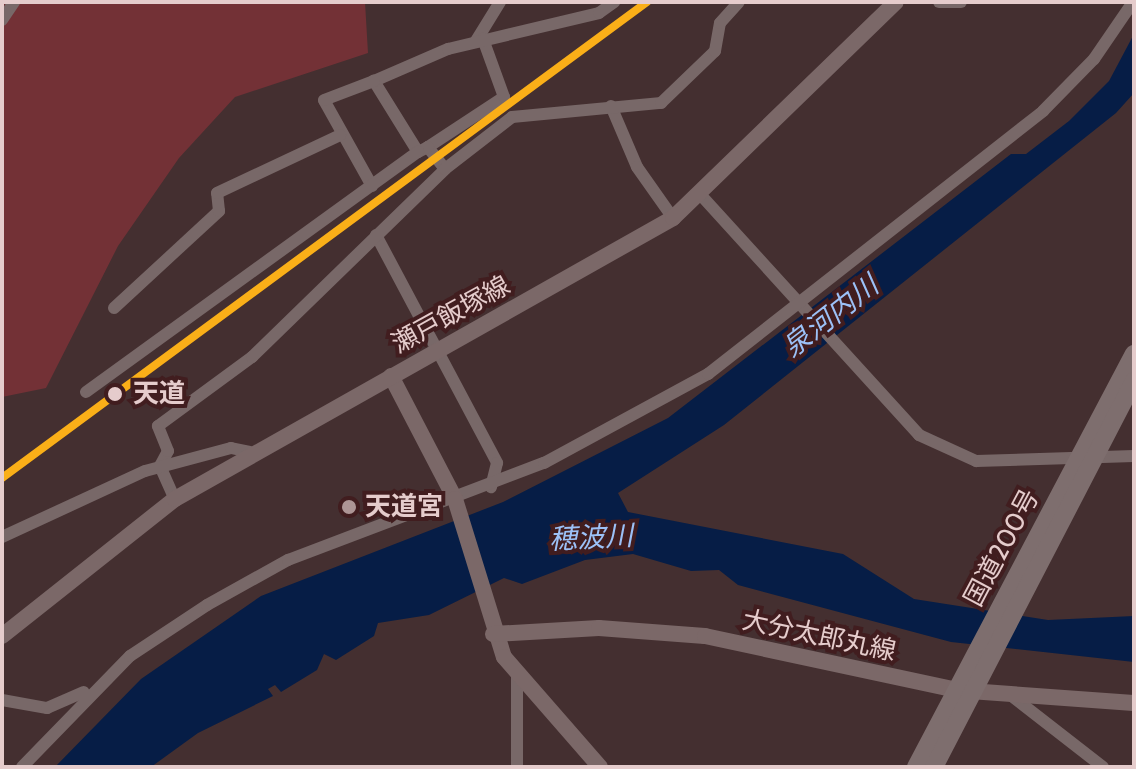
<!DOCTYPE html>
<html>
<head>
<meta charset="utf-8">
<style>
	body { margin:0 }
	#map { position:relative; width:1136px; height:769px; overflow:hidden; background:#442f30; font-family:Cabin,"Noto Sans JP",sans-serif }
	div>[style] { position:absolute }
	.green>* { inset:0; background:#733136 }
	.water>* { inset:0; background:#061d46 }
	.minor>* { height:12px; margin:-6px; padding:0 6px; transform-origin:6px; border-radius:6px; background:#786868 }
	.major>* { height:16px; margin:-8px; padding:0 8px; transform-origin:8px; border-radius:8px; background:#7b6868 }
	.highway>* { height:18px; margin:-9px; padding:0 9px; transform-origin:9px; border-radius:9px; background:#7e6e6e }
	.rail-1>* { height:8px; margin:-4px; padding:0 4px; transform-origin:4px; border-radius:4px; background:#faaf18 }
	.dots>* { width:22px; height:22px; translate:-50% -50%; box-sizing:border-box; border:4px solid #411d1f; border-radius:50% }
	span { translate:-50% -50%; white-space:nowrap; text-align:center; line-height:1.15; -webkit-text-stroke:8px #411d1f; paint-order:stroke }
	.street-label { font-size:26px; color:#e5cccc }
	.stop-label { font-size:26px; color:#e5cccc; font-weight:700 }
	.left { translate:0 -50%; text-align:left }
	.poi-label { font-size:26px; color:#e5cccc; font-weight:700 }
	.water-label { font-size:28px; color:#9cc1f7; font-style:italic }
	.frame { position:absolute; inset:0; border:4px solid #e5cccc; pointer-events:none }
</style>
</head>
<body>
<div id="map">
	<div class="green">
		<i style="clip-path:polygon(2px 2px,365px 2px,368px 53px,235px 97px,179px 158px,118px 246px,46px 388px,2px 397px)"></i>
	</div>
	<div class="water">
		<i style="clip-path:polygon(1134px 34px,1134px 93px,1116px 113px,724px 425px,618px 493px,628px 512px,843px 554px,914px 599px,1048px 620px,1134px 616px,1134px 662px,951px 642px,738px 585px,719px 570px,691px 571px,633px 554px,585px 560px,522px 584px,504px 578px,429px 615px,378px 623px,374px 636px,336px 660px,324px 654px,317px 670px,281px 692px,275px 685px,268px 689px,273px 696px,198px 733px,151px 767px,55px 767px,141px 679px,261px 596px,503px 502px,668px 418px,1011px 154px,1026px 154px,1069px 121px,1109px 81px)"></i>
	</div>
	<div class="minor">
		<i style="left:939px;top:2px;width:22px"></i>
		<i style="left:2px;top:20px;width:22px;rotate:-56deg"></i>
		<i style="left:476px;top:41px;width:46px;rotate:-58.4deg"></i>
		<i style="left:611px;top:106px;width:66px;rotate:66.9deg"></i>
		<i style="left:637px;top:167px;width:62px;rotate:54.8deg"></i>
		<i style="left:428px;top:147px;width:91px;rotate:-33.3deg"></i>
		<i style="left:504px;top:97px;width:62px;rotate:-109.9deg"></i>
		<i style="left:445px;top:169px;width:28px;rotate:-128deg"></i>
		<i style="left:428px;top:147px;width:11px;rotate:153deg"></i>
		<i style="left:418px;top:152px;width:84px;rotate:-121.8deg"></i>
		<i style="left:374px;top:81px;width:81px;rotate:-23.4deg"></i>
		<i style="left:448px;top:49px;width:155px;rotate:-13.4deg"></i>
		<i style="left:599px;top:13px;width:19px;rotate:-36deg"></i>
		<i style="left:372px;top:186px;width:98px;rotate:-119.2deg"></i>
		<i style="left:324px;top:100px;width:53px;rotate:-20.8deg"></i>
		<i style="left:699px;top:193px;width:327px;rotate:47.7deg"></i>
		<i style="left:919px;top:435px;width:63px;rotate:24.5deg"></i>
		<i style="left:976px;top:461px;width:158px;rotate:-1.8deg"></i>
		<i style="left:376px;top:235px;width:258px;rotate:62deg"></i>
		<i style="left:497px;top:463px;width:25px;rotate:104deg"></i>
		<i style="left:114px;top:308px;width:143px;rotate:-42.7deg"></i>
		<i style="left:219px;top:211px;width:18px;rotate:-96deg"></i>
		<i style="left:217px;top:193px;width:136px;rotate:-25.2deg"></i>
		<i style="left:86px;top:392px;width:410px;rotate:-35.9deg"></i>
		<i style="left:160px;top:466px;width:17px;rotate:-62deg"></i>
		<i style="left:168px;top:451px;width:27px;rotate:-112deg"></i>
		<i style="left:158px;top:426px;width:117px;rotate:-36.3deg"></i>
		<i style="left:252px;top:357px;width:269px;rotate:-44.2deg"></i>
		<i style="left:445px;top:169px;width:85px;rotate:-37.8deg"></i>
		<i style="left:512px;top:117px;width:150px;rotate:-5.4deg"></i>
		<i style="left:661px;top:103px;width:75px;rotate:-43.9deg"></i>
		<i style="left:715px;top:51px;width:28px;rotate:-80deg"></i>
		<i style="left:720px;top:23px;width:28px;rotate:-48deg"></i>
		<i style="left:160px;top:466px;width:36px;rotate:66deg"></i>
		<i style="left:2px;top:537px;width:157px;rotate:-24.8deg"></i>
		<i style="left:145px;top:471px;width:89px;rotate:-15deg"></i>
		<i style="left:231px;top:448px;width:19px;rotate:12deg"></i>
		<i style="left:1013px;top:697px;width:114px;rotate:37.9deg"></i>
		<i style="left:2px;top:700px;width:46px;rotate:10.1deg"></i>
		<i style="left:47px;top:708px;width:40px;rotate:-23.4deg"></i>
		<i style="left:22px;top:767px;width:155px;rotate:-45.8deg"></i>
		<i style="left:130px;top:656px;width:92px;rotate:-33.5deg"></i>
		<i style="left:207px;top:605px;width:93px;rotate:-29.1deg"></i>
		<i style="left:288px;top:560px;width:274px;rotate:-20.8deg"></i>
		<i style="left:544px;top:463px;width:187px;rotate:-28.5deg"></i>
		<i style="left:708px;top:374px;width:426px;rotate:-38.1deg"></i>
		<i style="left:1043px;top:111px;width:73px;rotate:-45.6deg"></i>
		<i style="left:1094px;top:59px;width:69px;rotate:-55.6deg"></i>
		<i style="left:517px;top:767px;width:92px;rotate:-90deg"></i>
	</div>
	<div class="major">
		<i style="left:391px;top:376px;width:139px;rotate:62.5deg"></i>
		<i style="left:455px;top:499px;width:165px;rotate:72.8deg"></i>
		<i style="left:504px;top:657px;width:146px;rotate:48.9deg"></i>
		<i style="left:493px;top:634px;width:106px;rotate:-3.2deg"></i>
		<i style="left:599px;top:628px;width:106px;rotate:4.3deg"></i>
		<i style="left:705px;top:636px;width:257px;rotate:12.1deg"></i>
		<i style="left:956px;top:690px;width:178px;rotate:4.2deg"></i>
		<i style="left:2px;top:636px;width:221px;rotate:-38.4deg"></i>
		<i style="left:175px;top:499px;width:572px;rotate:-29.43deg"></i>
		<i style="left:673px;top:218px;width:310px;rotate:-44.1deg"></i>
	</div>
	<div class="highway">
		<i style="left:916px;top:767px;width:467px;rotate:-62.2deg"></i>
		<i style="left:934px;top:767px;width:435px;rotate:-62.6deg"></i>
	</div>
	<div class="rail-1">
		<i style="left:2px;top:478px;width:802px;rotate:-36.43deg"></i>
	</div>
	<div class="dots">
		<i style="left:115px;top:394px;background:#e5cccc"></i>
		<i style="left:349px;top:507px;background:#ad9595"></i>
	</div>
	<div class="street-label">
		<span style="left:451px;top:315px;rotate:-29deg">瀬戸飯塚線</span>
		<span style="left:1002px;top:548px;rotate:-62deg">国道200号</span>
		<span style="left:819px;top:636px;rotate:12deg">大分太郎丸線</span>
	</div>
	<div class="stop-label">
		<span class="left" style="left:133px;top:394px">天道</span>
	</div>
	<div class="poi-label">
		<span class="left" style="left:365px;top:507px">天道宮</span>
	</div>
	<div class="water-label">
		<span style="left:830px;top:316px;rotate:-38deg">泉河内川</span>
		<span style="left:591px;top:537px;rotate:-3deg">穂波川</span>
	</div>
	<div class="frame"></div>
</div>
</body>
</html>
